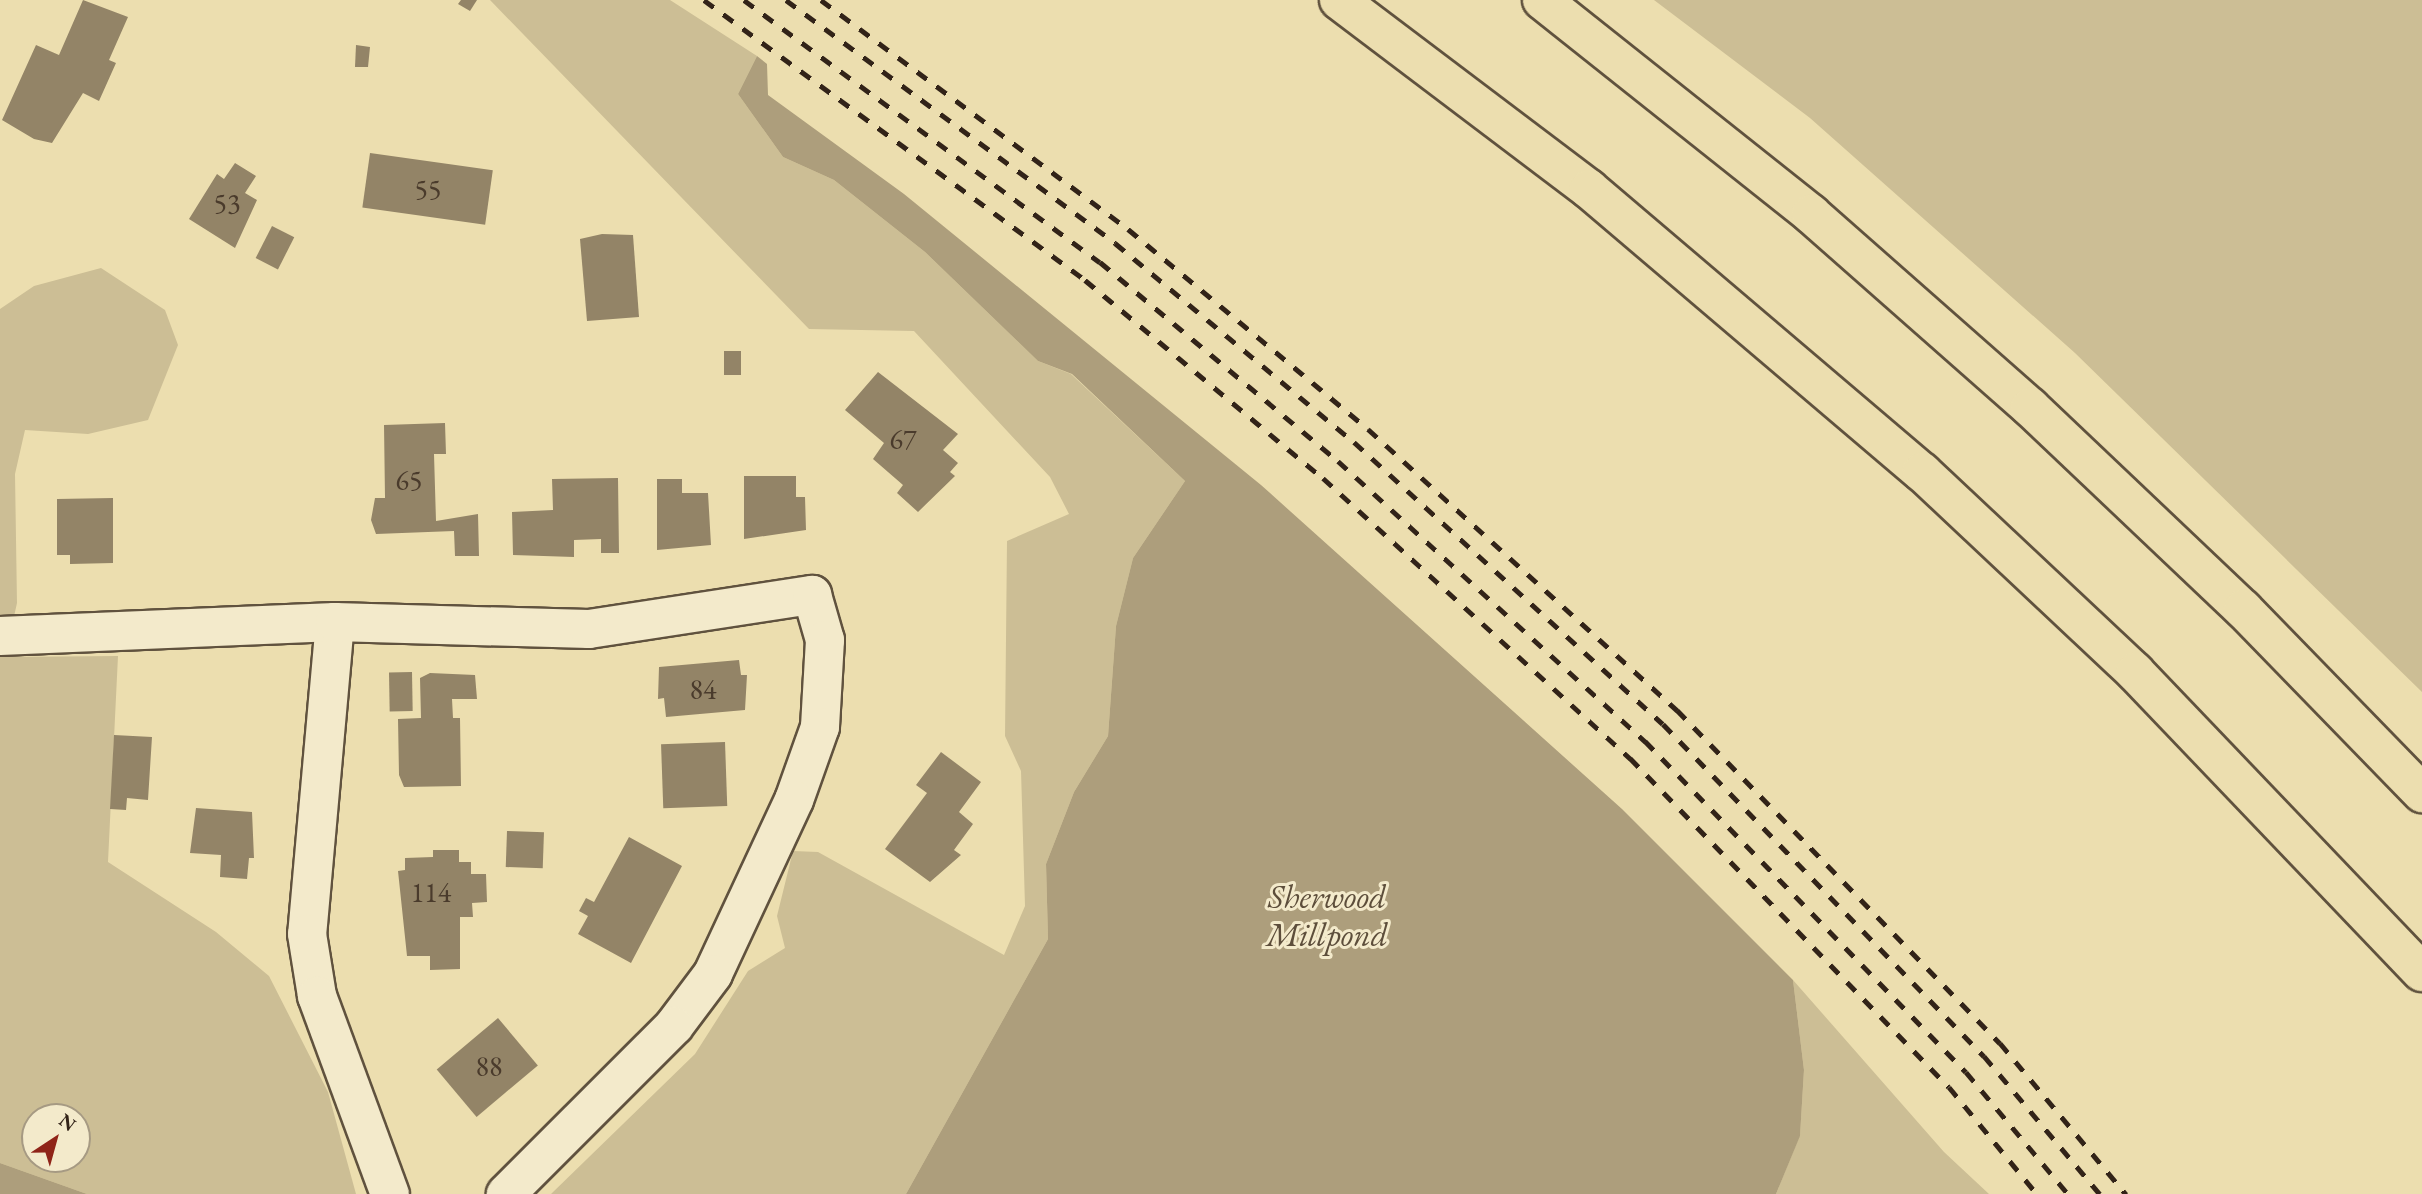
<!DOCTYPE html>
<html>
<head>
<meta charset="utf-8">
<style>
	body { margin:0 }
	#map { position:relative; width:2422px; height:1194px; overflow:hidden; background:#ecdeaf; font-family:"EB Garamond",serif }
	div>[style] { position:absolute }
	.green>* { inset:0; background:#ccbe95 }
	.water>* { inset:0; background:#ad9e7c }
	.building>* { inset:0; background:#938467; transform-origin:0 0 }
	.roads { filter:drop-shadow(2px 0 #60523e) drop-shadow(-2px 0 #60523e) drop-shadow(0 2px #60523e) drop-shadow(0 -2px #60523e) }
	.minor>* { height:38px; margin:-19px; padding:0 19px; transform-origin:19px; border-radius:19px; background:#f3eacb }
	.motorway>* { height:38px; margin:-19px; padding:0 19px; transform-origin:19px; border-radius:19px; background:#ecdeaf }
	.rail>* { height:5px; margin-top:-2.5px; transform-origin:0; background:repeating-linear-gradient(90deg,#322318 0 12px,transparent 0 24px) }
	span { translate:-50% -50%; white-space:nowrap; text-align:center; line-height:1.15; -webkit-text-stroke:6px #f3eacb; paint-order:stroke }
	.number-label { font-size:28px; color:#4a3b2c }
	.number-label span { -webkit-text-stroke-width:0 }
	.water-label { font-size:33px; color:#5d4e3b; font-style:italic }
	.north { position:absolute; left:21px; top:1103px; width:70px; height:70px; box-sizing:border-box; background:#f3eacb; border:2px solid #a69a83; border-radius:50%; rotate:36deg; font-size:19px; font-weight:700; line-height:28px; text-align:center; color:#322318 }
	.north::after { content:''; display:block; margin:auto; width:24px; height:32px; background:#8f2418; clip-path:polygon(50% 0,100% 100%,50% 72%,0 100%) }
</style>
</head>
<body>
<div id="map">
	<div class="green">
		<i style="clip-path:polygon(490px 0,670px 0,757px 56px,738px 94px,783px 157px,834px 180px,925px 252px,1038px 361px,1071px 374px,1185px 481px,1133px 558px,1116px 626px,1108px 736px,1074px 792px,1046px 864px,1048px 939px,906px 1194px,551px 1194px,695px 1054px,748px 971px,785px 948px,777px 916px,793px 851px,818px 852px,1004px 955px,1025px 906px,1021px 771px,1005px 736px,1007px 541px,1069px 514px,1050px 477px,914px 331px,809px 329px)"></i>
		<i style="clip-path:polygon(1654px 0,2422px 0,2422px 692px,2075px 353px,1810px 118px)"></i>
		<i style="clip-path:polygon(evenodd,101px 268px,165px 310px,178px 345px,148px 420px,88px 434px,25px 430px,15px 474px,17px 603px,5px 657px,118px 656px,108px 862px,216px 932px,269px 976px,328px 1092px,356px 1194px,87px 1194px,0 1163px,0 309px,34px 286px,101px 268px,35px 1117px,77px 1117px,77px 1159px,35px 1159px,35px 1117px)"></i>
		<i style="clip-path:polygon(1793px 980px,1944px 1152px,1989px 1194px,1776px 1194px,1800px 1135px,1804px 1070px)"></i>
	</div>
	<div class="water">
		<i style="clip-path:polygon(757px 56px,767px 64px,768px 95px,904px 194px,1261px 485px,1622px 809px,1793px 980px,1804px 1070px,1800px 1136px,1776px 1194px,906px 1194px,1048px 939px,1046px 864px,1074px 792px,1108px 736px,1116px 626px,1133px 558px,1185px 481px,1072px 374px,1038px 361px,925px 252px,834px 180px,783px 157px,738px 94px)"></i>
		<i style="clip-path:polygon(0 1163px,87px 1194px,0 1194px)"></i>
	</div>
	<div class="building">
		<i style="clip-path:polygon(83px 0,128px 17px,109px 60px,116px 63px,99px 101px,83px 93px,52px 143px,34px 139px,2px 120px,36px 45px,59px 55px)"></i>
		<i style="clip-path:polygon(461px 0,477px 0,470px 11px,458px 4px)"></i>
		<i style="clip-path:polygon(356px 45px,370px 47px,368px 67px,355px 67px)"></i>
		<i style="left:370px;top:153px;width:124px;height:55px;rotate:8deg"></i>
		<i style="clip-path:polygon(235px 163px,256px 176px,245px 193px,257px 200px,235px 248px,189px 219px,217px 174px,224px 179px)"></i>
		<i style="left:272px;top:226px;width:25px;height:36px;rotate:27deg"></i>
		<i style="clip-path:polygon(602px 234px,633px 235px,639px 317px,587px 321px,580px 239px)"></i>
		<i style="left:741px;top:351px;width:24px;height:17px;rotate:90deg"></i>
		<i style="clip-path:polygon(878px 372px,958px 434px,943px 450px,958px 463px,950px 472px,955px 476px,918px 512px,897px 493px,903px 485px,873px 459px,884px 443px,845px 410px)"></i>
		<i style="clip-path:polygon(445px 423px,446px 454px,434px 454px,436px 521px,478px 514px,479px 556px,455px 556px,454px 531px,376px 534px,371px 520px,375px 498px,385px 498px,384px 425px)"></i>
		<i style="clip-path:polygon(744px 476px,796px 476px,796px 497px,805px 497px,806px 530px,744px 539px)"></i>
		<i style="clip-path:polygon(618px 478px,619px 553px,601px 553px,601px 539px,574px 540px,574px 557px,513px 555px,512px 512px,553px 510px,552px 479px)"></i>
		<i style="clip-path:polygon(657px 479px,682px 479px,682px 493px,708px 493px,711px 545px,657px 550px)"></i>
		<i style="clip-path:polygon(113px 498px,113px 563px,70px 564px,70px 555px,57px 555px,57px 499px)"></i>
		<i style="clip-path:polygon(739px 660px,741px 675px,747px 675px,745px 710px,666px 717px,664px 698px,658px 699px,659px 667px)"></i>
		<i style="left:412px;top:672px;width:39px;height:23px;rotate:89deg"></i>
		<i style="clip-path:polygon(430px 673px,475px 675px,477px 699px,452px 699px,453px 718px,460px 718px,461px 786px,404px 787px,399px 775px,398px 719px,421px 718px,420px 678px)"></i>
		<i style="clip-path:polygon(114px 735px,152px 737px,148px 800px,127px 798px,126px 810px,110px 809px)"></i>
		<i style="left:725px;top:742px;width:64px;height:64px;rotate:88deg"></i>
		<i style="clip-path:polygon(941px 752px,981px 782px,959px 812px,973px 824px,954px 850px,961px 855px,930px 882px,885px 849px,927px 793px,916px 785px)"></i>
		<i style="clip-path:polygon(196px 808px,252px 812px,254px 858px,249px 858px,247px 879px,220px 877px,221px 855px,190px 853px)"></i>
		<i style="left:507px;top:831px;width:37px;height:36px;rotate:2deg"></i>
		<i style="clip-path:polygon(629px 837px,682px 866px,631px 963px,578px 934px,588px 916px,579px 911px,586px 898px,594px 902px)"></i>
		<i style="clip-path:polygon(433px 850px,459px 850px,459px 862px,471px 862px,471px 874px,486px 874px,487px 902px,472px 903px,473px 917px,460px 917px,460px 969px,430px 970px,430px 956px,407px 956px,398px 871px,405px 870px,405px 858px,433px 857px)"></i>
		<i style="left:498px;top:1018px;width:62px;height:80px;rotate:50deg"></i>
	</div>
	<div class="roads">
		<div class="minor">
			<i style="left:335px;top:622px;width:313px;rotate:95.1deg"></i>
			<i style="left:307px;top:934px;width:63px;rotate:80.8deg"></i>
			<i style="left:317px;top:996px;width:211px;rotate:69.8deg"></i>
			<i style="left:0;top:636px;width:335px;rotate:-2.4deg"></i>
			<i style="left:335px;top:622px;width:254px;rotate:1.6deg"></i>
			<i style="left:589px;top:629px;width:226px;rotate:-8.7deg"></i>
			<i style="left:812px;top:595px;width:47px;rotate:73.9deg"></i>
			<i style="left:825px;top:640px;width:87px;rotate:93.3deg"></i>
			<i style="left:820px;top:727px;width:77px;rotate:109.6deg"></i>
			<i style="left:794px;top:800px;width:192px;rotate:115deg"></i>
			<i style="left:713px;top:974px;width:65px;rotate:126.9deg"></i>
			<i style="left:674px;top:1026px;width:238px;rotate:135deg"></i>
		</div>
		<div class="motorway">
			<i style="left:1339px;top:0;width:313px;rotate:37.1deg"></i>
			<i style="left:1589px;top:189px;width:437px;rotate:40.4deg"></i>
			<i style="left:1922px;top:472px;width:292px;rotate:43.2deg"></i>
			<i style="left:2135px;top:672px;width:415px;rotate:46.3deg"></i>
			<i style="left:1542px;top:0;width:344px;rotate:38.5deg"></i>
			<i style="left:1811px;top:214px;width:292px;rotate:41.4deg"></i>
			<i style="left:2030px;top:407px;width:294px;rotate:43.5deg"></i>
			<i style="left:2243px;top:609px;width:257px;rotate:45.8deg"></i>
		</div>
	</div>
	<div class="rail">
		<i style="left:704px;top:0;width:473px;rotate:36.3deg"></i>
		<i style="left:1085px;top:280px;width:310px;rotate:39.8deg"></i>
		<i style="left:1323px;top:478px;width:416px;rotate:42.4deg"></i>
		<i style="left:1630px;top:758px;width:458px;rotate:45.9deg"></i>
		<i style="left:1949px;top:1087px;width:139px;rotate:50.6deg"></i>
		<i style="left:744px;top:0;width:442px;rotate:36.4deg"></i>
		<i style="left:1100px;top:262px;width:310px;rotate:39.9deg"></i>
		<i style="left:1338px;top:461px;width:416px;rotate:42.4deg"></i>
		<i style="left:1645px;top:741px;width:461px;rotate:45.9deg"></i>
		<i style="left:1966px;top:1072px;width:159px;rotate:50.1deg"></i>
		<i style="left:786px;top:0;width:409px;rotate:36.4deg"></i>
		<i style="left:1115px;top:243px;width:311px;rotate:39.8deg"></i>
		<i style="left:1354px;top:442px;width:418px;rotate:42.4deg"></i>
		<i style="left:1663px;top:724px;width:462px;rotate:46deg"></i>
		<i style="left:1984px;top:1056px;width:180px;rotate:50deg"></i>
		<i style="left:821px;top:0;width:383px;rotate:36.7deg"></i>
		<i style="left:1128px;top:229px;width:312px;rotate:39.8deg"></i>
		<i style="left:1368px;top:429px;width:418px;rotate:42.3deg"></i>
		<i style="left:1677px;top:710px;width:464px;rotate:45.9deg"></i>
		<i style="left:2000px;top:1043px;width:197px;rotate:50.2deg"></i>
	</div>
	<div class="number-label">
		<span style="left:428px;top:189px">55</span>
		<span style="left:227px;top:203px">53</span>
		<span style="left:903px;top:439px">67</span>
		<span style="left:409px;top:480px">65</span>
		<span style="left:703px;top:689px">84</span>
		<span style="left:431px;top:892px">114</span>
		<span style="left:489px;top:1066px">88</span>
	</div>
	<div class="water-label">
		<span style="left:1327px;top:916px">Sherwood<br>Millpond</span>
	</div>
	<div class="north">N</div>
</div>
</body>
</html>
